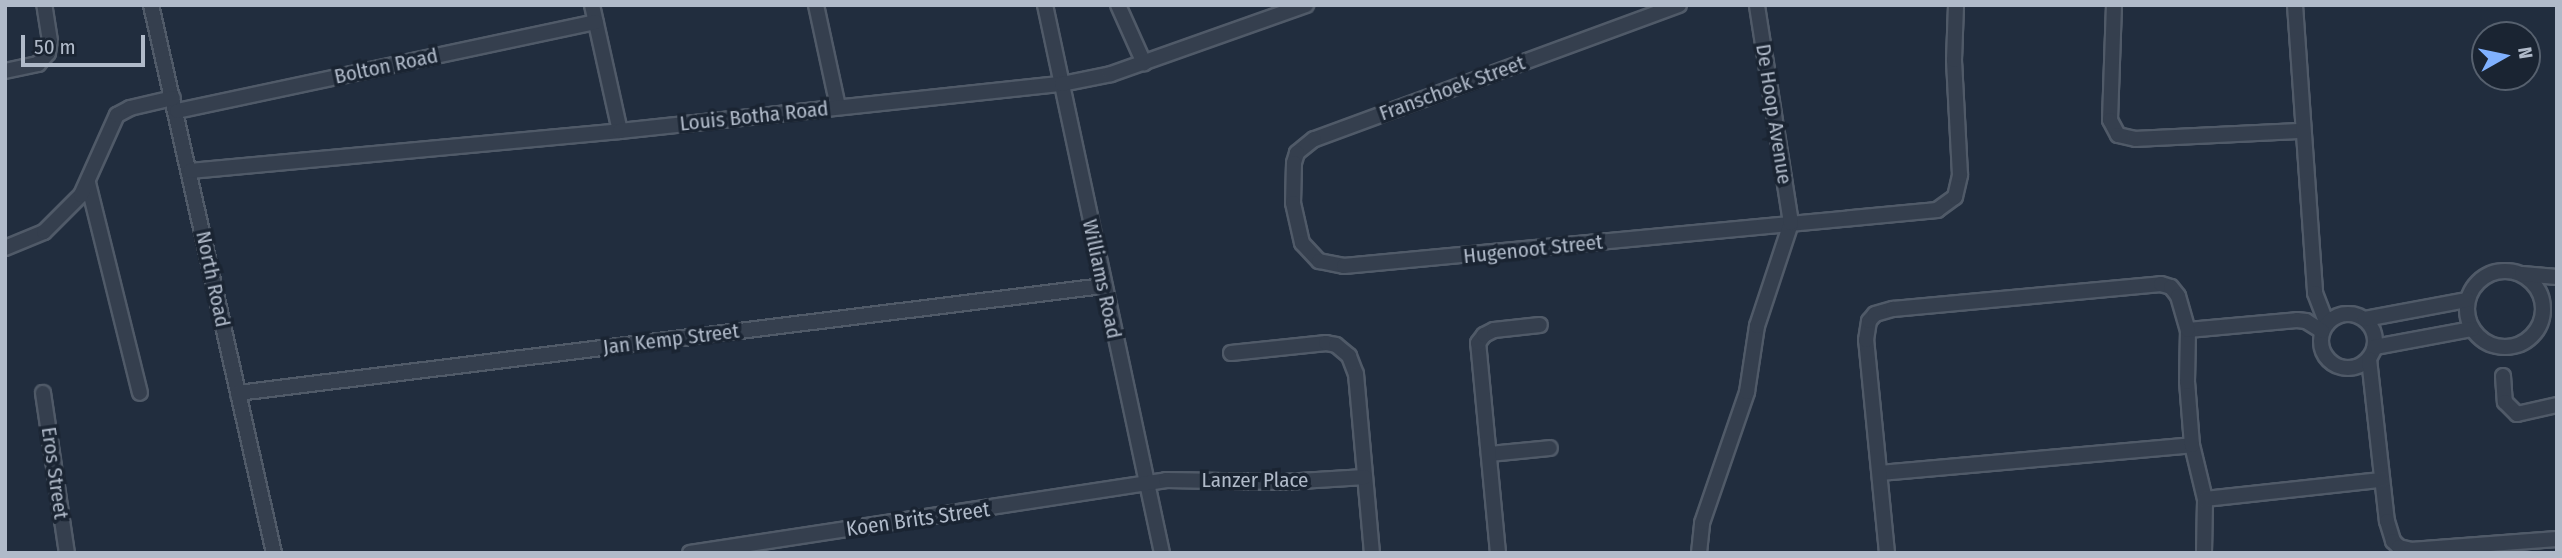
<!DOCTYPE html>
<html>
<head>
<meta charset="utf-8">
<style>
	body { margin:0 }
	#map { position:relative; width:2562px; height:558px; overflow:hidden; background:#212d3e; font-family:"Fira Sans Condensed",sans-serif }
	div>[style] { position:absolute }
	.roads { filter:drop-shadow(2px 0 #505a68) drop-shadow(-2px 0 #505a68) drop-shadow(0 2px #505a68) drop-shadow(0 -2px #505a68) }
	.minor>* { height:14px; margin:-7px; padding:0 7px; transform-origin:7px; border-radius:7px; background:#353f4e }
	.minor>.ring { margin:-7px; padding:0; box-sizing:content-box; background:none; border:14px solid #353f4e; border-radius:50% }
	span { translate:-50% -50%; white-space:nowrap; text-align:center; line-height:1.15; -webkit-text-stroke:7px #1a2432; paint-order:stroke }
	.street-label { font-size:21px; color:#b0bac9 }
	.frame { position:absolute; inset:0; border:7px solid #b0bac9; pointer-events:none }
	.north { position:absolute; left:2471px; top:21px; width:70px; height:70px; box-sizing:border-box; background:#1a2432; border:2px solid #56606e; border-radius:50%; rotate:81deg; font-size:19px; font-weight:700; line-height:28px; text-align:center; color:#b0bac9 }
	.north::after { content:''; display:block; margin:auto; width:24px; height:32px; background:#80b1ff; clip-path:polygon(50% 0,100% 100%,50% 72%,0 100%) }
	.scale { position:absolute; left:21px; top:35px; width:124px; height:32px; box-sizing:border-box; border:4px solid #b0bac9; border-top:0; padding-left:9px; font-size:21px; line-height:24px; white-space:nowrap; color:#b0bac9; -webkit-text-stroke:5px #1a2432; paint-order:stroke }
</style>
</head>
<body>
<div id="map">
	<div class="roads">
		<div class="minor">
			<i style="left:151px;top:5px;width:562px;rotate:77.35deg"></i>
			<i style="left:592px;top:5px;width:129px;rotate:77.5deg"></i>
			<i style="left:816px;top:5px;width:104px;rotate:77.8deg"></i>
			<i style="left:1045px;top:5px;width:560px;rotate:77.95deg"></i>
			<i style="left:1118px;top:5px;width:64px;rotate:65.9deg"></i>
			<i style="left:1679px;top:5px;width:389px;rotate:159.8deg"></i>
			<i style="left:1314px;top:139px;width:22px;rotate:141deg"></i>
			<i style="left:1297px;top:153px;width:10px;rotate:107deg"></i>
			<i style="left:1294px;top:163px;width:40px;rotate:91.4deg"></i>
			<i style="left:1293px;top:203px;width:41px;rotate:77.3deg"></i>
			<i style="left:1302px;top:243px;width:25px;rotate:47deg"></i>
			<i style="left:1319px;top:261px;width:25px;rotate:11deg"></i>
			<i style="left:1344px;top:266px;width:596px;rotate:-5.39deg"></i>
			<i style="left:1937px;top:210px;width:22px;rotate:-36deg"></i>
			<i style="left:1955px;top:197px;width:23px;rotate:-77deg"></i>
			<i style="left:1960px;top:175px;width:115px;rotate:-93deg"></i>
			<i style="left:1954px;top:60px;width:55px;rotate:-87.9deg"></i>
			<i style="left:2114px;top:5px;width:115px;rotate:92deg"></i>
			<i style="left:2110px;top:120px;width:17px;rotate:62deg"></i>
			<i style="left:2118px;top:135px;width:18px;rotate:13deg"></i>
			<i style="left:2136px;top:139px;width:166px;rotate:-2.8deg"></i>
			<i style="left:2295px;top:5px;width:289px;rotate:86deg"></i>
			<i style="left:2315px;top:293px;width:33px;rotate:69deg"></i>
			<i style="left:5px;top:71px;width:34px;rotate:-12deg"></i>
			<i style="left:38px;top:64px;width:15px;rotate:-48deg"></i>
			<i style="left:48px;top:53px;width:12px;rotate:-81deg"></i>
			<i style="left:50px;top:41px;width:36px;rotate:-99deg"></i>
			<i style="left:177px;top:111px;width:428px;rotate:-12deg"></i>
			<i style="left:190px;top:171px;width:432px;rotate:-5.3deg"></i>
			<i style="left:620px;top:131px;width:444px;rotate:-6.1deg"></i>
			<i style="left:1062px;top:84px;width:50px;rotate:-11.5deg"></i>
			<i style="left:1111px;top:74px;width:207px;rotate:-19.5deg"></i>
			<i style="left:88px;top:183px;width:216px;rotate:76.1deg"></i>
			<i style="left:5px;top:248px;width:42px;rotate:-22.3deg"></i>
			<i style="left:44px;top:232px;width:52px;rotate:-45deg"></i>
			<i style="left:81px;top:195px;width:88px;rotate:-65.8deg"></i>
			<i style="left:117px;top:115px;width:15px;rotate:-28deg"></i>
			<i style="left:130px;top:108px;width:44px;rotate:-13.1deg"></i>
			<i class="ring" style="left:2467px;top:271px;width:62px;height:62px"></i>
			<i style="left:2522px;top:274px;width:35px;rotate:5deg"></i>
			<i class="ring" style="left:2321px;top:314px;width:40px;height:40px"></i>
			<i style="left:2365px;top:319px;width:104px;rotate:-10.6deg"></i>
			<i style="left:2375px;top:347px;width:99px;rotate:-10.5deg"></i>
			<i style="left:1231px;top:353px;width:96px;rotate:-6deg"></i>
			<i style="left:1326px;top:343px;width:10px;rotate:11deg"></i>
			<i style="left:1336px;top:345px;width:17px;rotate:40deg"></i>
			<i style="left:1349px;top:356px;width:19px;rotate:69deg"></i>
			<i style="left:1356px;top:374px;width:180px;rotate:84.9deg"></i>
			<i style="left:2369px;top:359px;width:163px;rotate:83.7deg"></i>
			<i style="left:2387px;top:521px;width:21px;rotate:73deg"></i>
			<i style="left:2393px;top:541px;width:8px;rotate:45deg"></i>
			<i style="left:2399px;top:547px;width:12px;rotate:14deg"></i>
			<i style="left:2411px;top:550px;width:146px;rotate:-4.3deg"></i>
			<i style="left:2503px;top:376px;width:26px;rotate:86deg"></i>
			<i style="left:2505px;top:402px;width:17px;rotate:45deg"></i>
			<i style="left:2517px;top:414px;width:41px;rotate:-12.7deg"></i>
			<i style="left:43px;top:393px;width:162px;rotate:81.5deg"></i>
			<i style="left:238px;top:393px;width:872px;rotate:-7.05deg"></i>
			<i style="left:1489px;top:454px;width:61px;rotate:-5.6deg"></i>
			<i style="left:1880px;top:473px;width:313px;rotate:-5.1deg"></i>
			<i style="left:2205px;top:499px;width:56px;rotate:-103.5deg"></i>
			<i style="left:2192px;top:445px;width:63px;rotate:-94.5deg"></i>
			<i style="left:2187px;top:382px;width:52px;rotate:-88.9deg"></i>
			<i style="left:2188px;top:330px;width:109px;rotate:-5.2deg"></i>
			<i style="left:2297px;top:320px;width:9px;rotate:6deg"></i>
			<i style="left:2306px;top:321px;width:19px;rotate:32deg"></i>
			<i style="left:690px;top:553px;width:482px;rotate:-8.7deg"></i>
			<i style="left:1166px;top:480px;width:118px;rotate:1deg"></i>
			<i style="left:1284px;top:482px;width:81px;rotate:-3.5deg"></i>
			<i style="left:1498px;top:553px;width:211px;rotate:-95.4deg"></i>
			<i style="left:1478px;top:343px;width:10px;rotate:-53deg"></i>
			<i style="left:1484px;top:335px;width:11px;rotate:-27deg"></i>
			<i style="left:1494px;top:330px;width:46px;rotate:-6.2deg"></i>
			<i style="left:1699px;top:553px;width:30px;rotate:-84deg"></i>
			<i style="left:1702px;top:523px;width:139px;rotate:-71deg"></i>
			<i style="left:1747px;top:392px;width:67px;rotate:-81.4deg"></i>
			<i style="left:1757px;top:326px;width:108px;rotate:-71.7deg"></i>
			<i style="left:1791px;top:223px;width:221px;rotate:-98.9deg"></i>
			<i style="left:1887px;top:553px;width:214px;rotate:-95.6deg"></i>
			<i style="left:1866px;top:340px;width:19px;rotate:-81deg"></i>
			<i style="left:1869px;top:321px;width:9px;rotate:-49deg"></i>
			<i style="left:1875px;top:314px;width:19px;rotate:-16deg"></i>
			<i style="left:1893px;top:309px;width:269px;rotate:-5.3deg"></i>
			<i style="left:2161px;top:284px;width:10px;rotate:17deg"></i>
			<i style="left:2171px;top:287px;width:11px;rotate:52deg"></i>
			<i style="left:2178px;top:296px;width:35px;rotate:74deg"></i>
			<i style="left:2204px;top:553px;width:54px;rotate:-88.9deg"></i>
			<i style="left:2205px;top:499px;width:177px;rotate:-6.2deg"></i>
		</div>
	</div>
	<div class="street-label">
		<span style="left:386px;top:66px;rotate:-12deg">Bolton Road</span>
		<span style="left:1452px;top:88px;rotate:-20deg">Franschoek Street</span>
		<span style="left:1774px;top:114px;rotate:81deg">De Hoop Avenue</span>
		<span style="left:754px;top:116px;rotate:-6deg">Louis Botha Road</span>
		<span style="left:1533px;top:249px;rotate:-6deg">Hugenoot Street</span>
		<span style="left:213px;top:279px;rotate:78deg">North Road</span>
		<span style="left:1102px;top:279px;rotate:78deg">Williams Road</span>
		<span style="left:671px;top:339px;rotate:-7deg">Jan Kemp Street</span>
		<span style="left:55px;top:473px;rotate:82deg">Eros Street</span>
		<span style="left:1255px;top:480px">Lanzer Place</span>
		<span style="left:918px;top:519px;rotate:-8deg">Koen Brits Street</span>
	</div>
	<div class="frame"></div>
	<div class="north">N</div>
	<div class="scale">50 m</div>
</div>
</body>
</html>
